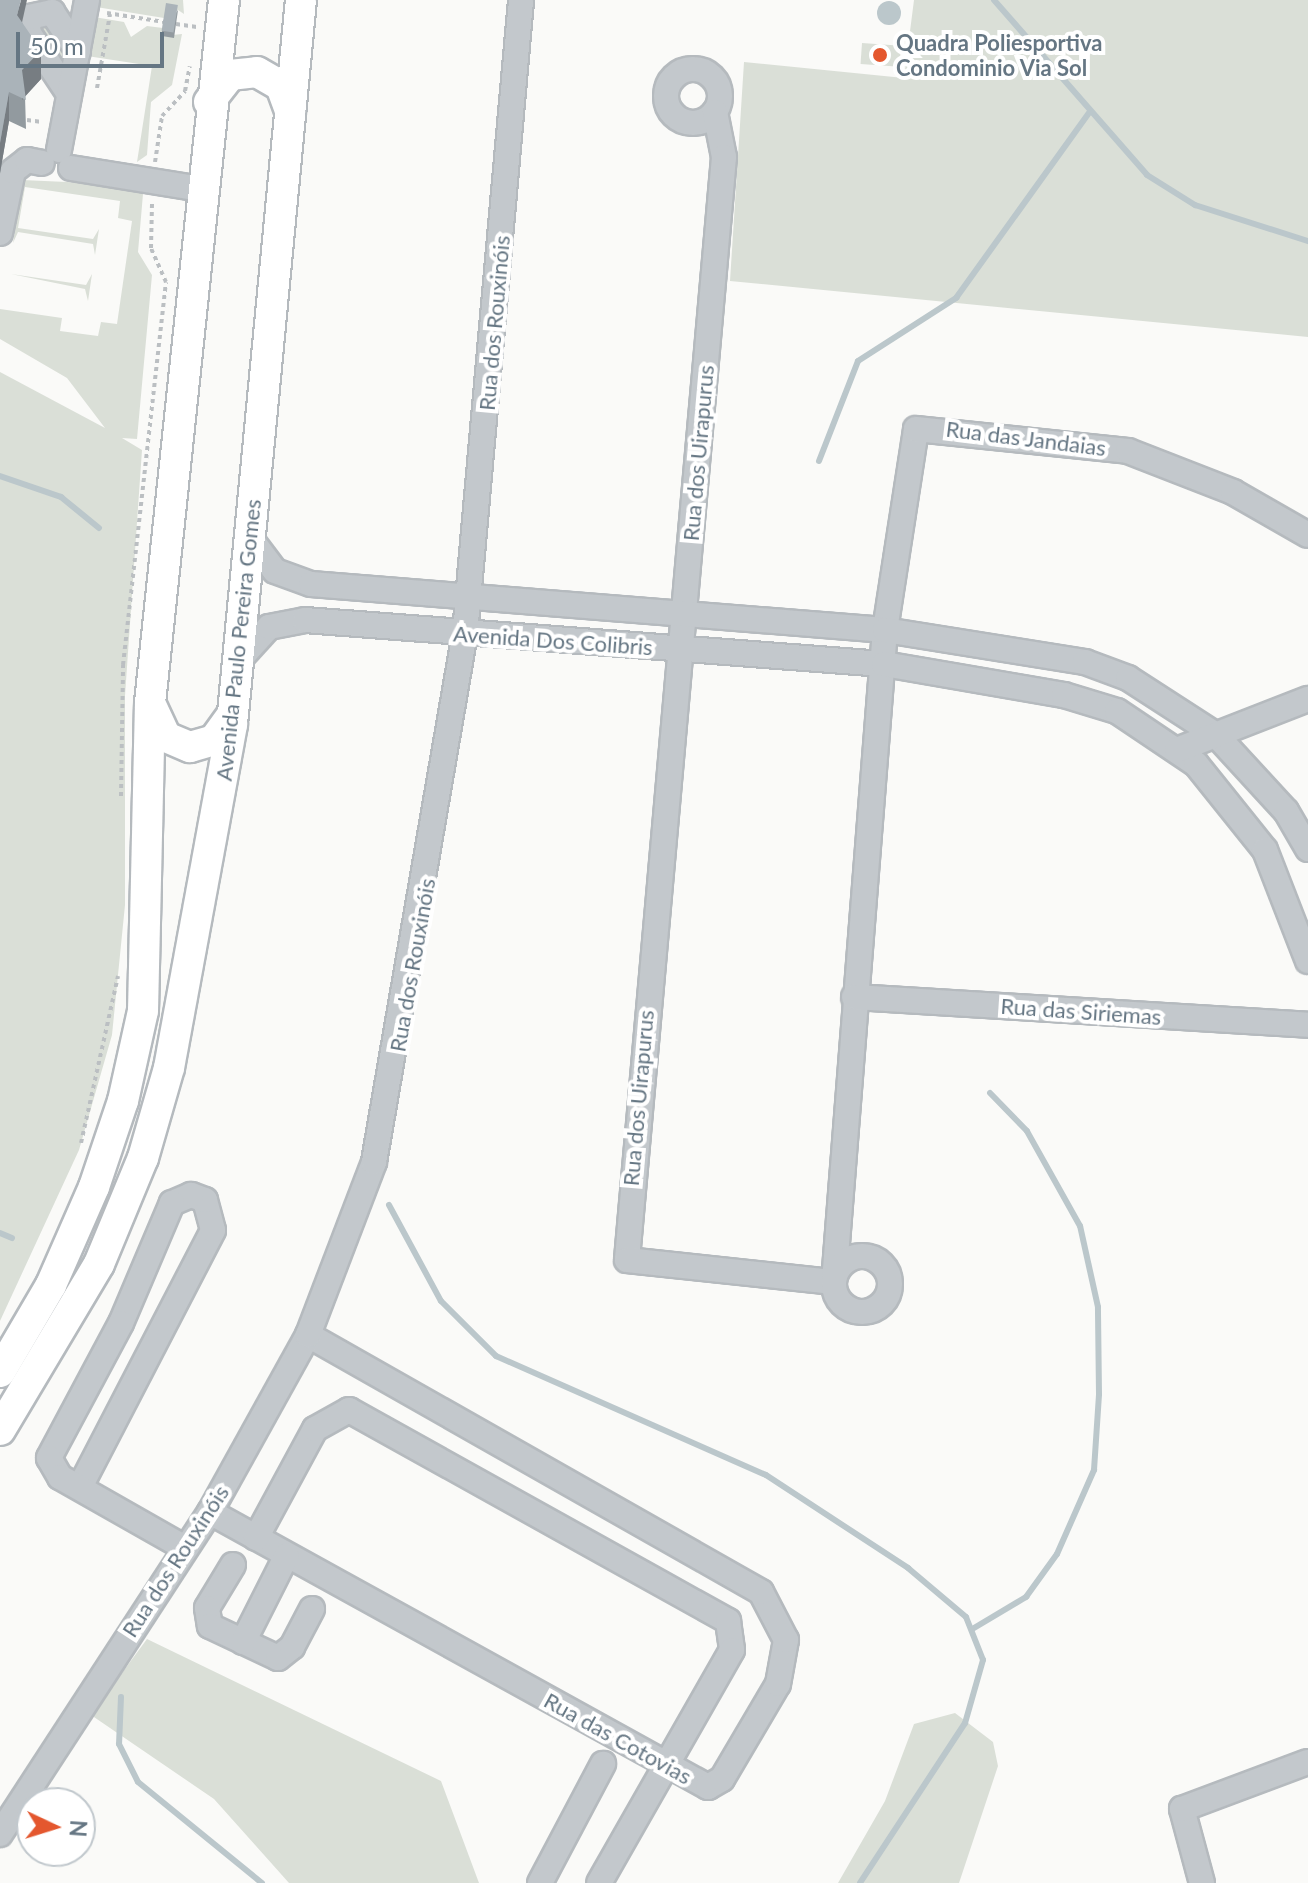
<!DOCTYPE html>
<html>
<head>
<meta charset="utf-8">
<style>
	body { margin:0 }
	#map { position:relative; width:1308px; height:1883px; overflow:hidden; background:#fafaf8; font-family:Lato,sans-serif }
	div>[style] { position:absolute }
	.green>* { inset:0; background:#dadfd7; transform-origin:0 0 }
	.water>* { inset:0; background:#bbc7cb }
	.round { border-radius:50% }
	.stream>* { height:6px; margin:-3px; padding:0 3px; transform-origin:3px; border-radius:3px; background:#bbc7cb }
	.path>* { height:4px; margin-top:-2px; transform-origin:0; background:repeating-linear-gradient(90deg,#bbbfc2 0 4px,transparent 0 8px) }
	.roads { filter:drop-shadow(2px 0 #b5babe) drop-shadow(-2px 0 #b5babe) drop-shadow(0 2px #b5babe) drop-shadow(0 -2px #b5babe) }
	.minor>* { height:24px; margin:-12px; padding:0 12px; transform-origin:12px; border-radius:12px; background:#c3c8cc }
	.minor>.ring { margin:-12px; padding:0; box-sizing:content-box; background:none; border:24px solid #c3c8cc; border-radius:50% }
	.major>* { height:30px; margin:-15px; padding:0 15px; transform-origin:15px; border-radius:15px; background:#fff }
	.wall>* { inset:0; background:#929a9f }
	.shaded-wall>* { inset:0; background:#777d82 }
	.building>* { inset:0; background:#aab3b9; transform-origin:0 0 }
	.dots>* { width:22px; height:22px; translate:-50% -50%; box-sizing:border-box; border:4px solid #fff; border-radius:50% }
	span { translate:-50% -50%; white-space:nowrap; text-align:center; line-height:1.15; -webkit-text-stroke:8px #fff; paint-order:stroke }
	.poi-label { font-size:22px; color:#657683; font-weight:700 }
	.left { translate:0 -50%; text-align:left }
	.street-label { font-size:22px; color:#657683 }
	.north { position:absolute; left:16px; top:1787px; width:80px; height:80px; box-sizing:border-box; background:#fff; border:2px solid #c1c8cd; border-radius:50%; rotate:94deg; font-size:22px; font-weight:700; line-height:32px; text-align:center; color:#657683 }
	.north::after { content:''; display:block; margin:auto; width:28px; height:36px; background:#e4572e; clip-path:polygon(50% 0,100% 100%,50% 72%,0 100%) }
	.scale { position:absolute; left:16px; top:32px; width:148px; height:36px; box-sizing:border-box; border:4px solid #657683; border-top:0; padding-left:10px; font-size:24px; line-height:28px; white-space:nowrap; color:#657683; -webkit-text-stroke:6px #fff; paint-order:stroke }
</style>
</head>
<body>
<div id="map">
	<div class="green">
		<i style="clip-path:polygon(97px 0,183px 0,184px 14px,178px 10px,164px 18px,96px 7px)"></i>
		<i style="clip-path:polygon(914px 0,1308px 0,1308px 337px,730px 281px,744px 62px,904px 78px)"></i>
		<i style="clip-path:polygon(44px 17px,67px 52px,62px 60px,37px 26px)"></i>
		<i style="clip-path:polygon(94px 17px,124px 22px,131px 37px,147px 26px,163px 28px,162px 36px,182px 34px,172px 85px,151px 102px,147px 155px,137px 162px,152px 66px,87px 56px)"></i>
		<i style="left:862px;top:43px;width:39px;height:21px;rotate:4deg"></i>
		<i style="clip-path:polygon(22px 180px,134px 185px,143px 194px,138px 252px,152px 275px,137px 439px,122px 438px,142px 450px,125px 696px,125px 905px,112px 1035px,79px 1150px,0 1321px,0 372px,105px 428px,67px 378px,0 339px,0 309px,62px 318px,60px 331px,98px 336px,101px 322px,117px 324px,132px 221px,118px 218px,120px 201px,25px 187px,18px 228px,93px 239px,99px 229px,95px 255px,93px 244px,18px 232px,13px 243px)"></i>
		<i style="clip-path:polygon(11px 274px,86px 285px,92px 274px,88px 301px,85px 289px)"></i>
		<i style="clip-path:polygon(147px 1639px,441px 1781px,479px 1883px,289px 1883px,214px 1799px,91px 1715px)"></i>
		<i style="clip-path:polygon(955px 1713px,993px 1742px,998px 1766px,959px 1883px,838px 1883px,885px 1801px,914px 1724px)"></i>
	</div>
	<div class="water">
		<i class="round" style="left:877px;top:1px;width:24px;height:24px"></i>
	</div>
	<div class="stream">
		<i style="left:994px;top:0;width:232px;rotate:48.8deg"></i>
		<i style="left:1147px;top:175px;width:57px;rotate:32deg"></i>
		<i style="left:1195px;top:205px;width:119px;rotate:17.7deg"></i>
		<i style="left:819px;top:461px;width:107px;rotate:-68.7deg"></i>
		<i style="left:858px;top:361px;width:117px;rotate:-32.7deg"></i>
		<i style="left:956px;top:298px;width:228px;rotate:-54.3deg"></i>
		<i style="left:0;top:476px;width:65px;rotate:19deg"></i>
		<i style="left:61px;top:497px;width:49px;rotate:39.2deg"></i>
		<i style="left:389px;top:1205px;width:109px;rotate:61.6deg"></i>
		<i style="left:441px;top:1301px;width:78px;rotate:45deg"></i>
		<i style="left:496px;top:1356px;width:295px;rotate:23.8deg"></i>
		<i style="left:766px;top:1475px;width:170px;rotate:33.2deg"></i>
		<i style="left:908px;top:1568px;width:76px;rotate:40.2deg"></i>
		<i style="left:966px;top:1617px;width:46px;rotate:68.4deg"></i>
		<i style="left:983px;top:1660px;width:66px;rotate:105.9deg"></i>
		<i style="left:965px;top:1723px;width:191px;rotate:123.3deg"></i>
		<i style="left:0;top:1233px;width:13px;rotate:23deg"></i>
		<i style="left:974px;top:1628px;width:61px;rotate:-30.8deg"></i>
		<i style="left:1026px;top:1597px;width:53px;rotate:-54.2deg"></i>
		<i style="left:1057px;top:1554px;width:92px;rotate:-66.2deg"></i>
		<i style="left:1094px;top:1470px;width:76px;rotate:-86.2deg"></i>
		<i style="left:1099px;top:1394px;width:87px;rotate:-90.7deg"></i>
		<i style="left:1098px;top:1307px;width:83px;rotate:-102.5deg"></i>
		<i style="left:1080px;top:1226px;width:109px;rotate:-119.2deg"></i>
		<i style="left:1027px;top:1131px;width:53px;rotate:-134.2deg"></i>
		<i style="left:121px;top:1697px;width:47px;rotate:92.4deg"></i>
		<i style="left:119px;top:1744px;width:42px;rotate:63.4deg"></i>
		<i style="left:138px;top:1782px;width:160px;rotate:39.2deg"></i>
	</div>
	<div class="path">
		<i style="left:107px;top:13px;width:58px;rotate:9deg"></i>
		<i style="left:176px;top:24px;width:21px;rotate:8deg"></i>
		<i style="left:97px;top:88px;width:75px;rotate:-80deg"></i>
		<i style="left:27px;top:120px;width:15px;rotate:8deg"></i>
		<i style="left:155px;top:162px;width:47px;rotate:-81.3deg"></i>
		<i style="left:162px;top:116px;width:34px;rotate:-47deg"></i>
		<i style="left:185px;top:91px;width:25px;rotate:-79deg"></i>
		<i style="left:121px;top:796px;width:131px;rotate:-89.1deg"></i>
		<i style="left:123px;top:665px;width:385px;rotate:-83.6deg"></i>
		<i style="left:166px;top:282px;width:37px;rotate:-114deg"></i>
		<i style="left:151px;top:248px;width:45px;rotate:-88.7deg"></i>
		<i style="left:81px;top:1143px;width:171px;rotate:-77.5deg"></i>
	</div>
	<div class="roads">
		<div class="minor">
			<i class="ring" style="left:666px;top:69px;width:30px;height:30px"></i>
			<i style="left:69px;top:94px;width:74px;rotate:-123.5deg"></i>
			<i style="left:28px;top:32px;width:15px;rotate:-86deg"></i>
			<i style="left:29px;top:17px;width:24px;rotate:-12deg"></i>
			<i style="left:52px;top:12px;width:47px;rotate:56.3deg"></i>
			<i style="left:715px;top:112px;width:46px;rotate:78.7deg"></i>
			<i style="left:724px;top:157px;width:1107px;rotate:95.03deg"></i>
			<i style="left:627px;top:1260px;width:208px;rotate:6.1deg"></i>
			<i style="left:834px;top:1282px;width:654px;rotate:-85.53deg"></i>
			<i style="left:885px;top:630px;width:203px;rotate:-81.2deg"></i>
			<i style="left:916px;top:429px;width:213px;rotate:5.9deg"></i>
			<i style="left:1128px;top:451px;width:113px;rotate:21.3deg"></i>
			<i style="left:1233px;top:492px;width:86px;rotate:29.8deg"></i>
			<i style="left:59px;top:150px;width:153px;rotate:-79.4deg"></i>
			<i style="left:71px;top:168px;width:131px;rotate:9.2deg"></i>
			<i style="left:0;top:233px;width:63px;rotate:-78.2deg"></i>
			<i style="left:13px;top:171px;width:18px;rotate:-38deg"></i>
			<i style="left:27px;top:160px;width:15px;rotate:11deg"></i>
			<i style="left:250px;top:538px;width:41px;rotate:52.9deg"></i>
			<i style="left:275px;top:571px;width:38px;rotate:20deg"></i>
			<i style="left:311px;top:584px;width:576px;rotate:4.58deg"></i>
			<i style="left:885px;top:630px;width:203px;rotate:9.1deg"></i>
			<i style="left:1085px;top:662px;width:46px;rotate:20.4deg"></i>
			<i style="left:1128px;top:678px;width:105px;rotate:32.9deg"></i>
			<i style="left:1216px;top:735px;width:103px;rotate:47.4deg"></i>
			<i style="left:1286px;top:811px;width:44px;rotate:59.9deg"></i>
			<i style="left:238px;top:661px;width:46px;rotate:-47.6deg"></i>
			<i style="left:269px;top:627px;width:37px;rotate:-11deg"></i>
			<i style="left:305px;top:620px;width:581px;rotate:4.35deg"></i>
			<i style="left:884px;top:664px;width:183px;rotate:9.8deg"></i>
			<i style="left:1064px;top:695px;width:55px;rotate:16.8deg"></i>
			<i style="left:1117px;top:711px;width:95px;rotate:33.9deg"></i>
			<i style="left:1196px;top:764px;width:110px;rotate:51.3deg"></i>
			<i style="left:1265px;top:850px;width:119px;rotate:68.8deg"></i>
			<i style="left:1177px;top:750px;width:141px;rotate:-21.3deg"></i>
			<i style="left:854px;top:997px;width:455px;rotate:3.5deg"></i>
			<i class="ring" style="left:834px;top:1256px;width:32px;height:32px"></i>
			<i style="left:80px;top:1487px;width:289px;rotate:-62.6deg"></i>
			<i style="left:213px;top:1230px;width:31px;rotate:-105deg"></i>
			<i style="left:205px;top:1200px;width:15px;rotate:-160deg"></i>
			<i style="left:191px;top:1195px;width:21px;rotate:157deg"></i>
			<i style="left:172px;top:1203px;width:130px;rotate:113deg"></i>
			<i style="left:121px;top:1323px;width:153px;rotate:118.1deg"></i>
			<i style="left:49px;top:1458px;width:22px;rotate:60deg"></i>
			<i style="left:60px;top:1477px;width:144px;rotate:29.6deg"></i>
			<i style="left:210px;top:1512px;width:569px;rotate:28.91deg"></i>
			<i style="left:708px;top:1787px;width:16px;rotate:-30deg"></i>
			<i style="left:722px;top:1779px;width:110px;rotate:-59.5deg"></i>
			<i style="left:778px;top:1684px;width:45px;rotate:-79.7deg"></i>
			<i style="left:786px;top:1640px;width:54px;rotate:-117.5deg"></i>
			<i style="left:761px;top:1592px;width:521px;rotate:-150.43deg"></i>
			<i style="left:256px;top:1538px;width:124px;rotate:-61.6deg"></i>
			<i style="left:315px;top:1429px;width:39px;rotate:-29deg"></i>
			<i style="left:349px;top:1410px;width:434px;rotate:29.1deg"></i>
			<i style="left:728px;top:1621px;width:29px;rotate:82deg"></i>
			<i style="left:732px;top:1650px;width:268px;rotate:119.7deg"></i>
			<i style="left:233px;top:1565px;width:50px;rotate:121.2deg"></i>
			<i style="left:207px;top:1608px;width:18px;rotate:81deg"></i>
			<i style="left:210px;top:1626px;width:75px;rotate:25.2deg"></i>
			<i style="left:278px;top:1658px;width:18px;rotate:-38deg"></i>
			<i style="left:292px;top:1647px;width:43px;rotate:-62.2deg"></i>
			<i style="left:243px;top:1642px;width:97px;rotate:-63.2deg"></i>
			<i style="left:0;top:1834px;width:384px;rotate:-56.9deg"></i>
			<i style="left:210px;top:1512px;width:202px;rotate:-61deg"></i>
			<i style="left:308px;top:1335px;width:185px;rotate:-69.1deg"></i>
			<i style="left:374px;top:1162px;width:537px;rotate:-80.24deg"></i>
			<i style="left:465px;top:633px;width:635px;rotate:-84.94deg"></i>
			<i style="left:540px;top:1883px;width:135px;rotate:-62.1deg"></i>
			<i style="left:1202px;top:1883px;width:77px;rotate:-105.1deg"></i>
			<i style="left:1182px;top:1809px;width:134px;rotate:-20.5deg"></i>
		</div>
		<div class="major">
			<i style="left:209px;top:102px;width:34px;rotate:-52deg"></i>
			<i style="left:230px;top:75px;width:27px;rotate:-6deg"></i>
			<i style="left:257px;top:72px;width:28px;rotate:30deg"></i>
			<i style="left:281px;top:86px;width:27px;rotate:70deg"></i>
			<i style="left:151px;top:705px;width:35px;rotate:65deg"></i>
			<i style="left:166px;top:737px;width:26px;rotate:23deg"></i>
			<i style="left:190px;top:747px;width:25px;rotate:-16deg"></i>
			<i style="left:214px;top:740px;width:31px;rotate:-54deg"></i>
			<i style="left:0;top:1372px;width:101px;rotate:-59.6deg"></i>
			<i style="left:51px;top:1285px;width:107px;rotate:-66.3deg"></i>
			<i style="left:94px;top:1187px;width:91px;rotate:-71.4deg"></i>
			<i style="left:123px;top:1101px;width:92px;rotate:-77.5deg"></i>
			<i style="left:143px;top:1011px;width:308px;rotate:-88.7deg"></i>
			<i style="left:150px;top:703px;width:707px;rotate:-83.99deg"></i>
			<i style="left:0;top:1430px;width:193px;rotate:-59.2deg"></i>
			<i style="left:99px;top:1264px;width:115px;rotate:-67.5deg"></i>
			<i style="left:143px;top:1158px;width:94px;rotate:-73.9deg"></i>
			<i style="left:169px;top:1068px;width:350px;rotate:-79.6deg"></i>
			<i style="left:232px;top:724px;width:727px;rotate:-84.56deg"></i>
		</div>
	</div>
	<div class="wall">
		<i style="clip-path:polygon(0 0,22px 22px,41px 79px,25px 96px,26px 129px,9px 121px,0 173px)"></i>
		<i style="clip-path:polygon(178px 10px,174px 38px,162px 36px,162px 31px)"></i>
	</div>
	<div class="shaded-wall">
		<i style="clip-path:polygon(21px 0,27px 0,17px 45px,17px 15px)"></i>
		<i style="clip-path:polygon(41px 50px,41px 79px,22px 100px,22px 70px)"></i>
		<i style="clip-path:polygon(9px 92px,9px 121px,0 173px,0 143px)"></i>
	</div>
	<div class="building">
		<i style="clip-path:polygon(0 0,21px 0,17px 15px,41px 50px,22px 70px,26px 100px,9px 92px,0 143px)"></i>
		<i style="left:166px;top:3px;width:12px;height:28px;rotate:9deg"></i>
	</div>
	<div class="dots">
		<i style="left:880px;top:55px;background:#e4572e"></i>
	</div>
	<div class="poi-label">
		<span class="left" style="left:896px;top:55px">Quadra Poliesportiva<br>Condominio Via Sol</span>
	</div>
	<div class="street-label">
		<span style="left:494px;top:323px;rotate:-85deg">Rua dos Rouxinóis</span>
		<span style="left:1026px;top:438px;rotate:7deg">Rua das Jandaias</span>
		<span style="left:698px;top:453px;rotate:-85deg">Rua dos Uirapurus</span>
		<span style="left:238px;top:640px;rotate:-84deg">Avenida Paulo Pereira Gomes</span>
		<span style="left:553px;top:640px;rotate:4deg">Avenida Dos Colibris</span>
		<span style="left:412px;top:965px;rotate:-80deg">Rua dos Rouxinóis</span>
		<span style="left:1081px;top:1011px;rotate:4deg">Rua das Siriemas</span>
		<span style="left:638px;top:1098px;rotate:-85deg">Rua dos Uirapurus</span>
		<span style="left:175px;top:1561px;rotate:-57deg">Rua dos Rouxinóis</span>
		<span style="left:618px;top:1738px;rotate:29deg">Rua das Cotovias</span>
	</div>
	<div class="north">N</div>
	<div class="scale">50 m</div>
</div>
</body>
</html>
